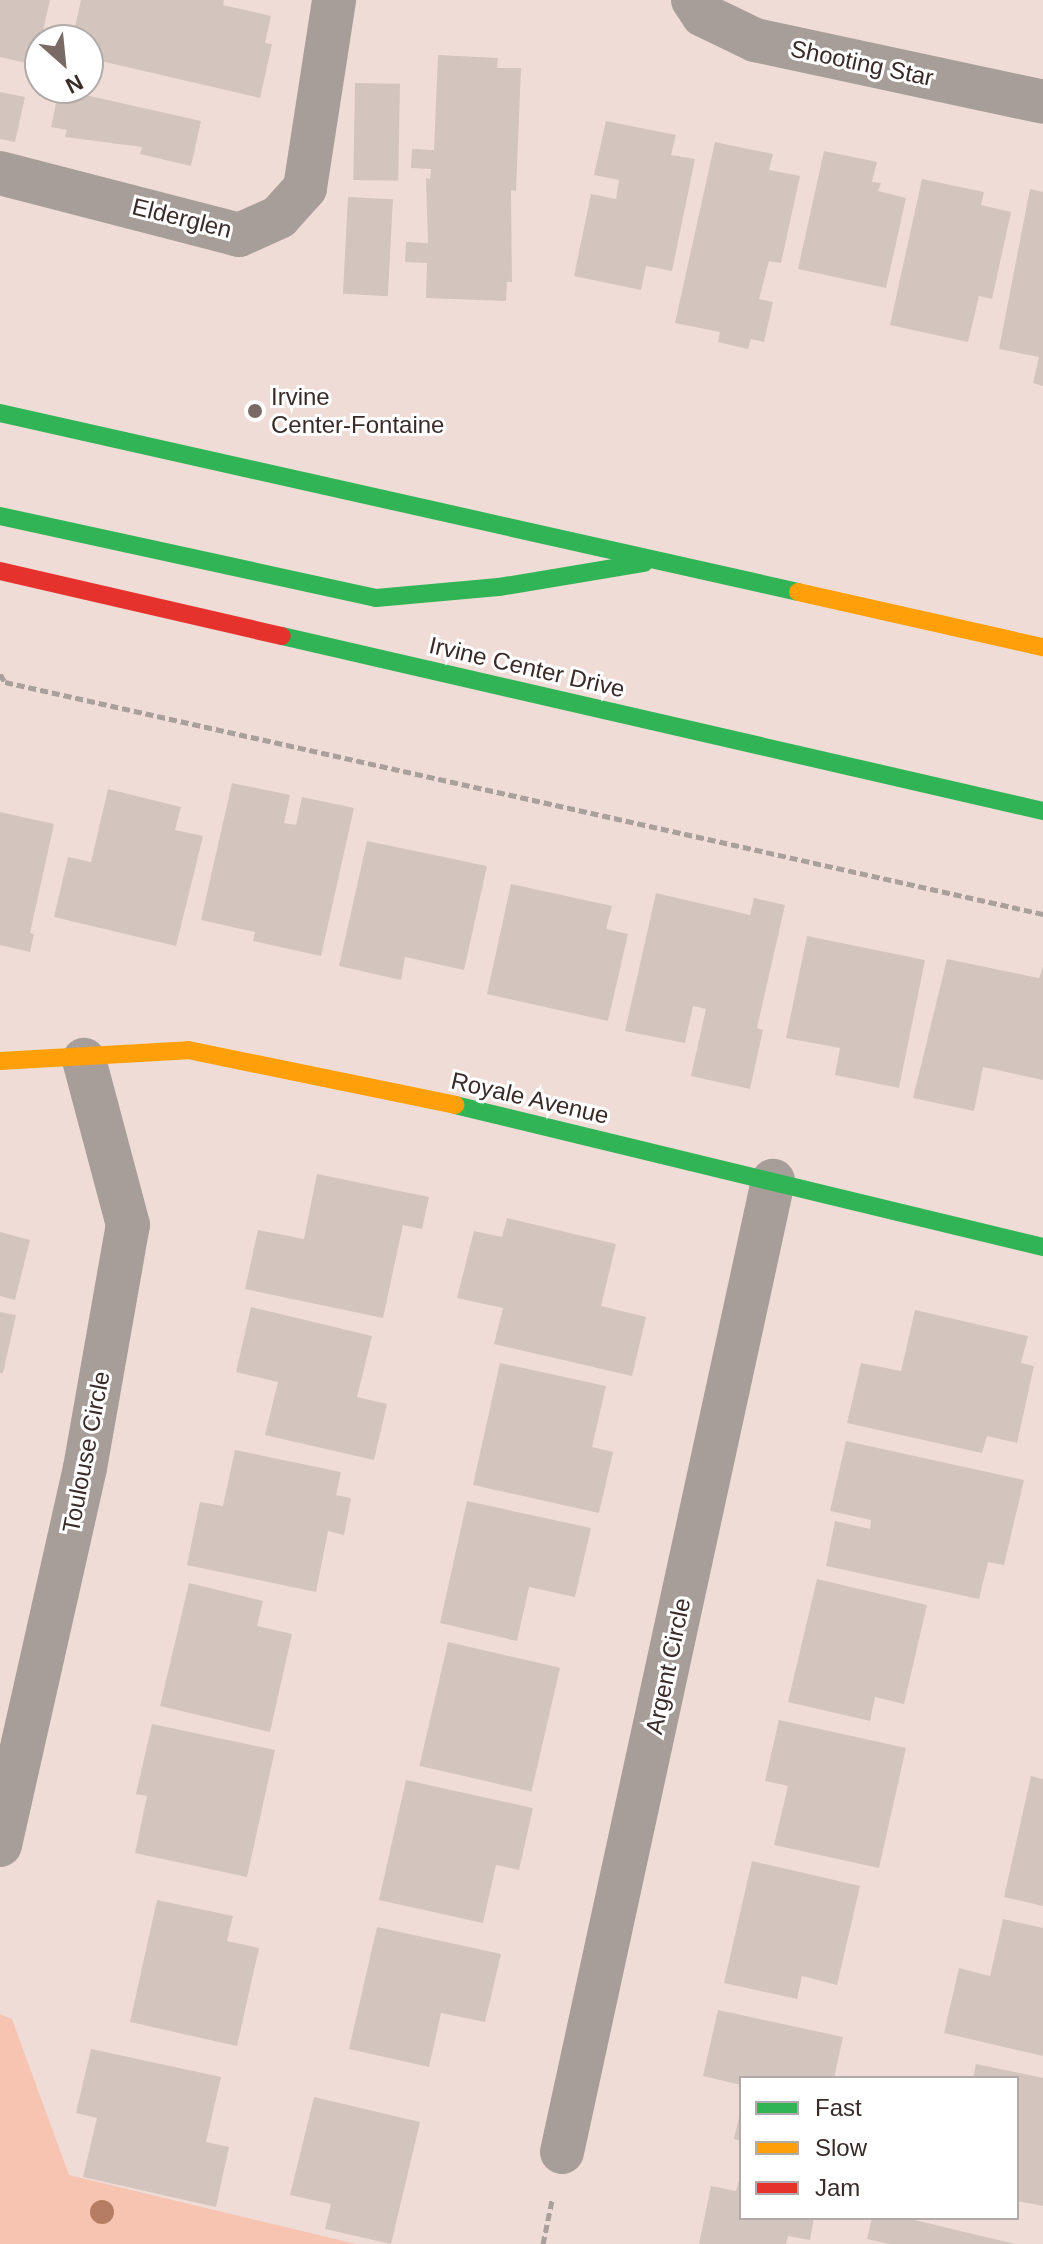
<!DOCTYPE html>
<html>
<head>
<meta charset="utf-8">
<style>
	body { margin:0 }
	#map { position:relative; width:1043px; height:2244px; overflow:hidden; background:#f0dcd6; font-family:Helvetica,sans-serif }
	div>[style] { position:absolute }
	.green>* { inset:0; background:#f7c4b2 }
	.building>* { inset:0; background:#d3c4be; transform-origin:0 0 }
	.path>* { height:5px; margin-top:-2.5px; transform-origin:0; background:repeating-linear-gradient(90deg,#a9a09c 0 8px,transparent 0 12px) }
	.street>* { height:44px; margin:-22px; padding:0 22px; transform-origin:22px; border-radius:22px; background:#a79e9a }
	.fast>* { height:18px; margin:-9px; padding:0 9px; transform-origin:9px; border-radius:9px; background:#30b455 }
	.slow>* { height:18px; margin:-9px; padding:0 9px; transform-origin:9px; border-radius:9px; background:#ff9f0a }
	.jam>* { height:18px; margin:-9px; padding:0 9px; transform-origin:9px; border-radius:9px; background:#e5322d }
	.trees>* { width:24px; height:24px; margin:-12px; border-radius:50%; background:#b57d64 }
	.dots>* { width:22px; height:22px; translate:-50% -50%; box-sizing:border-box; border:4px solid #fff; border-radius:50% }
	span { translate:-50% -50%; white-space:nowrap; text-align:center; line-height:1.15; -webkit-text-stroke:6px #fff; paint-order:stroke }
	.street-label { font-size:24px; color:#392c28 }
	.poi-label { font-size:24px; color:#392c28 }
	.left { translate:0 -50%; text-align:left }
	.legend { position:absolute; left:739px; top:2076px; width:280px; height:144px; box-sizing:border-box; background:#fff; border:2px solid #b0aba9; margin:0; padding:10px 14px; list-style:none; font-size:24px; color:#392c28 }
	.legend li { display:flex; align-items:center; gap:16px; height:40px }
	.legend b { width:40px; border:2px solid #b0aba9 }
	.north { position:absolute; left:24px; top:24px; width:80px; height:80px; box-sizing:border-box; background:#fff; border:2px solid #b0aba9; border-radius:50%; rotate:153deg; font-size:22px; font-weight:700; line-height:32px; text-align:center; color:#392c28 }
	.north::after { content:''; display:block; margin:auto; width:28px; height:36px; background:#796a65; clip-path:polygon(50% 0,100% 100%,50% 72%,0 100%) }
</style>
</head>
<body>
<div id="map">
	<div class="green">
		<i style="clip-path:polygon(0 2014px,12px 2019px,69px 2175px,356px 2244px,0 2244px)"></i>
	</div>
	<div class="building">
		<i style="clip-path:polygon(0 0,50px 0,35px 65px,0 57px)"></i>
		<i style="clip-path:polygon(81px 0,224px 0,223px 5px,271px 16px,265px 43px,272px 44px,260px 98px,88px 58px,88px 40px,72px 40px)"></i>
		<i style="clip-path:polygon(438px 55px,498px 58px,497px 68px,521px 68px,516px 191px,511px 190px,512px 282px,507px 282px,506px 301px,426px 298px,427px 263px,405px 262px,406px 242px,428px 243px,426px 178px,430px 179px,431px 169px,411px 168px,412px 149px,434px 150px)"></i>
		<i style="left:355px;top:83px;width:45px;height:97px;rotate:1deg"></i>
		<i style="clip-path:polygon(59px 89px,201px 121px,191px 166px,140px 154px,142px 147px,65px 137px,67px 130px,51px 127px)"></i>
		<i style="clip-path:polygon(0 92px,25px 97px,15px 142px,0 139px)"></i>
		<i style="clip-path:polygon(606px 121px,676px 135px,671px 155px,695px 159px,672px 271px,646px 266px,641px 290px,574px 276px,591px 194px,616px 199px,619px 180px,594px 175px)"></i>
		<i style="clip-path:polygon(715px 142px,773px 154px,769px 170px,800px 176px,781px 263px,769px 261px,759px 299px,773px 302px,764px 342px,751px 339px,748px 349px,718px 342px,720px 332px,675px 323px)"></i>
		<i style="clip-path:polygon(824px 151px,877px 162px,872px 182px,881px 183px,878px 191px,906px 198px,886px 288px,798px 269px)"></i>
		<i style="clip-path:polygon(922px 179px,984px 192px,981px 205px,1011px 212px,992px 299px,979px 296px,968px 342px,890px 325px)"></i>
		<i style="clip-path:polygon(1030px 189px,1043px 192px,1043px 386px,1033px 383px,1039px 357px,999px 349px)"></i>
		<i style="left:348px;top:197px;width:45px;height:97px;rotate:3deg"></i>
		<i style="clip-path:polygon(232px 783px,290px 795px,284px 823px,296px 825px,302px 797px,354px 808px,321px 956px,253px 941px,255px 932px,201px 920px)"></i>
		<i style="clip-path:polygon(108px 789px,181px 807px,175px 830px,203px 836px,176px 946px,54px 917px,68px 857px,91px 862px)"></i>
		<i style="clip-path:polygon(0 812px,54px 824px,30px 933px,34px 934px,30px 952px,0 945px)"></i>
		<i style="clip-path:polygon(367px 841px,487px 866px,464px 970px,405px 957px,401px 980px,339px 966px)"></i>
		<i style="clip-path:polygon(511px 884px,612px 906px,606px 929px,628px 934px,608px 1021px,487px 994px)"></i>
		<i style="clip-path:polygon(656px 893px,750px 915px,754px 898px,785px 905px,757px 1028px,763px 1030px,750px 1089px,691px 1076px,706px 1009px,693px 1006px,685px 1043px,625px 1031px)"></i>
		<i style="clip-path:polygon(807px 936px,925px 960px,899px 1088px,835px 1075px,840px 1048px,786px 1038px)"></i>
		<i style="clip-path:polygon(947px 959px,1039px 978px,1043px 967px,1043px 1080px,983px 1067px,974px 1111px,913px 1098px)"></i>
		<i style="clip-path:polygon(317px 1174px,429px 1197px,422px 1229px,403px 1225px,383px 1318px,245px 1289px,258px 1230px,304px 1239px)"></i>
		<i style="clip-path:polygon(507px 1218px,616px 1244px,601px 1306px,646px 1317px,632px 1376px,494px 1344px,503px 1308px,457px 1298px,474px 1231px,502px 1237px)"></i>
		<i style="clip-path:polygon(0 1232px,30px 1240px,15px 1300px,0 1296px)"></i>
		<i style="clip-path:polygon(251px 1307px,372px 1336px,357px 1397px,387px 1404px,374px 1460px,265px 1435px,278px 1382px,236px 1372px)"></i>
		<i style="clip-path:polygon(915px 1310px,1028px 1336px,1021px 1363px,1034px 1366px,1017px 1443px,987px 1436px,982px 1453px,847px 1423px,861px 1363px,901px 1371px)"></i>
		<i style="clip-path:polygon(0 1312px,16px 1315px,3px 1373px,0 1373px)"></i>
		<i style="clip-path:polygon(500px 1363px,606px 1386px,592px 1447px,613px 1452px,599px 1513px,473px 1485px)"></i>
		<i style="clip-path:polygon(846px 1441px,1024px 1480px,1004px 1565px,988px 1562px,979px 1599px,826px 1566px,835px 1521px,870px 1529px,871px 1520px,830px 1511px)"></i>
		<i style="clip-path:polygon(235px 1450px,341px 1472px,336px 1495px,351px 1498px,344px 1535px,328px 1531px,316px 1592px,187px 1565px,200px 1502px,223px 1506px)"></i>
		<i style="clip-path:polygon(467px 1501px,591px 1528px,575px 1597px,529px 1587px,517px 1641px,440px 1623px)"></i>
		<i style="clip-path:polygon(817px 1579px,927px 1605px,904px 1704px,875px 1697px,870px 1721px,788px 1702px)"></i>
		<i style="clip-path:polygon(189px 1583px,263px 1601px,257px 1626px,292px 1634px,270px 1732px,160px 1706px)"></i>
		<i style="left:448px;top:1642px;width:115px;height:127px;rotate:13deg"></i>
		<i style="clip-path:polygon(779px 1720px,906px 1748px,879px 1868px,774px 1845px,788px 1786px,765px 1781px)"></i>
		<i style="clip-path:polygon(152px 1724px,275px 1750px,247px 1877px,135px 1853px,147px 1796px,136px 1794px)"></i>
		<i style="clip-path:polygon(1031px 1776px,1043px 1779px,1043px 1906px,1004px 1897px)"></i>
		<i style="clip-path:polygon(406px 1780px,533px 1808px,519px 1870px,496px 1865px,483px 1923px,379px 1900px)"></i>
		<i style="clip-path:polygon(752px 1861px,860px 1886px,837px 1985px,802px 1976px,797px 1999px,724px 1983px)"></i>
		<i style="clip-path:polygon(157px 1900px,233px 1916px,227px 1941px,259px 1948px,237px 2046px,130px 2022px)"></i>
		<i style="clip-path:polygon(1003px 1919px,1043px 1928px,1043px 2056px,944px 2033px,959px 1968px,990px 1976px)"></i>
		<i style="clip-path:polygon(377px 1927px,501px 1954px,485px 2022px,441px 2013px,429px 2067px,349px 2049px)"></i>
		<i style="clip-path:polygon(718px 2010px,843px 2037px,834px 2078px,741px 2078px,741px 2085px,703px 2076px)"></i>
		<i style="clip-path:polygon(91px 2049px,221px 2077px,206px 2142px,229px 2147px,216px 2207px,83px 2177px,97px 2118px,76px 2113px)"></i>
		<i style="clip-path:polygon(976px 2064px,1043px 2078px,1043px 2206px,1017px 2201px,1017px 2078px,973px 2078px)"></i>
		<i style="clip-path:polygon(314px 2097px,420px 2122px,391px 2244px,325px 2229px,331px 2204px,290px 2195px)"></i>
		<i style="clip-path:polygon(740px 2113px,741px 2113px,741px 2141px,734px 2139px)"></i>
		<i style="clip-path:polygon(741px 2174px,741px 2218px,814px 2218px,810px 2240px,788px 2236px,786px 2244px,699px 2244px,711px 2186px,736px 2191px)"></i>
		<i style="clip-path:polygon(872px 2218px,906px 2218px,1015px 2244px,889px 2244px,867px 2239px)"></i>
	</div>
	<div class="path">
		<i style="left:0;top:674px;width:9px;rotate:58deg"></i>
		<i style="left:5px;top:682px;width:1064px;rotate:12.6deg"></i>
		<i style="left:543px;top:2244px;width:45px;rotate:-78.4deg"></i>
	</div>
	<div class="street">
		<i style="left:693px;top:0;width:18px;rotate:56deg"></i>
		<i style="left:703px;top:15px;width:58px;rotate:25.7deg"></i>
		<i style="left:755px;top:40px;width:295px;rotate:12.1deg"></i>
		<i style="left:0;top:173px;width:247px;rotate:14.5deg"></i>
		<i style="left:239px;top:235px;width:44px;rotate:-24.2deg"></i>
		<i style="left:279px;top:217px;width:39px;rotate:-48deg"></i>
		<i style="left:305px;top:188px;width:190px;rotate:-81.2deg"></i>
		<i style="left:0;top:1845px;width:386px;rotate:-77.3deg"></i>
		<i style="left:85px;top:1468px;width:247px;rotate:-80deg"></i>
		<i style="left:128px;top:1225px;width:171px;rotate:-104.9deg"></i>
		<i style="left:562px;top:2152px;width:994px;rotate:-77.74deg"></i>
	</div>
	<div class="fast">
		<i style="left:0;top:413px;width:818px;rotate:12.64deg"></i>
		<i style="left:0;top:516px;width:385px;rotate:12.3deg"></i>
		<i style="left:376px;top:598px;width:123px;rotate:-5.1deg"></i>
		<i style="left:499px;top:587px;width:147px;rotate:-9.4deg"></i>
		<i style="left:282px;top:636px;width:781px;rotate:12.95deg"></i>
		<i style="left:455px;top:1105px;width:605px;rotate:13.58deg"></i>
	</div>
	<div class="slow">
		<i style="left:798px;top:592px;width:251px;rotate:12.7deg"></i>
		<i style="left:0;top:1061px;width:188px;rotate:-3.3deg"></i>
		<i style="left:188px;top:1050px;width:273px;rotate:11.6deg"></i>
	</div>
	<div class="jam">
		<i style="left:0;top:571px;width:289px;rotate:13deg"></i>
	</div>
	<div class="trees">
		<i style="left:102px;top:2212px"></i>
	</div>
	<div class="dots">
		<i style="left:255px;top:411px;background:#796a65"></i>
	</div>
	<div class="street-label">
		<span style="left:862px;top:63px;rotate:12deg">Shooting Star</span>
		<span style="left:182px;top:218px;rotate:14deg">Elderglen</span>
		<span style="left:527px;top:667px;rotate:13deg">Irvine Center Drive</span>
		<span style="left:530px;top:1098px;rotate:13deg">Royale Avenue</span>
		<span style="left:86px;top:1452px;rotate:-79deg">Toulouse Circle</span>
		<span style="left:668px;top:1666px;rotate:-78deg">Argent Circle</span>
	</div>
	<div class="poi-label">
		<span class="left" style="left:271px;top:411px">Irvine<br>Center-Fontaine</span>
	</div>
	<ul class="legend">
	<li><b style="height:10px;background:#30b455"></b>Fast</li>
	<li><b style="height:10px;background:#ff9f0a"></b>Slow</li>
	<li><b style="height:10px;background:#e5322d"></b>Jam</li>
	</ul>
	<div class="north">N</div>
</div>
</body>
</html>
